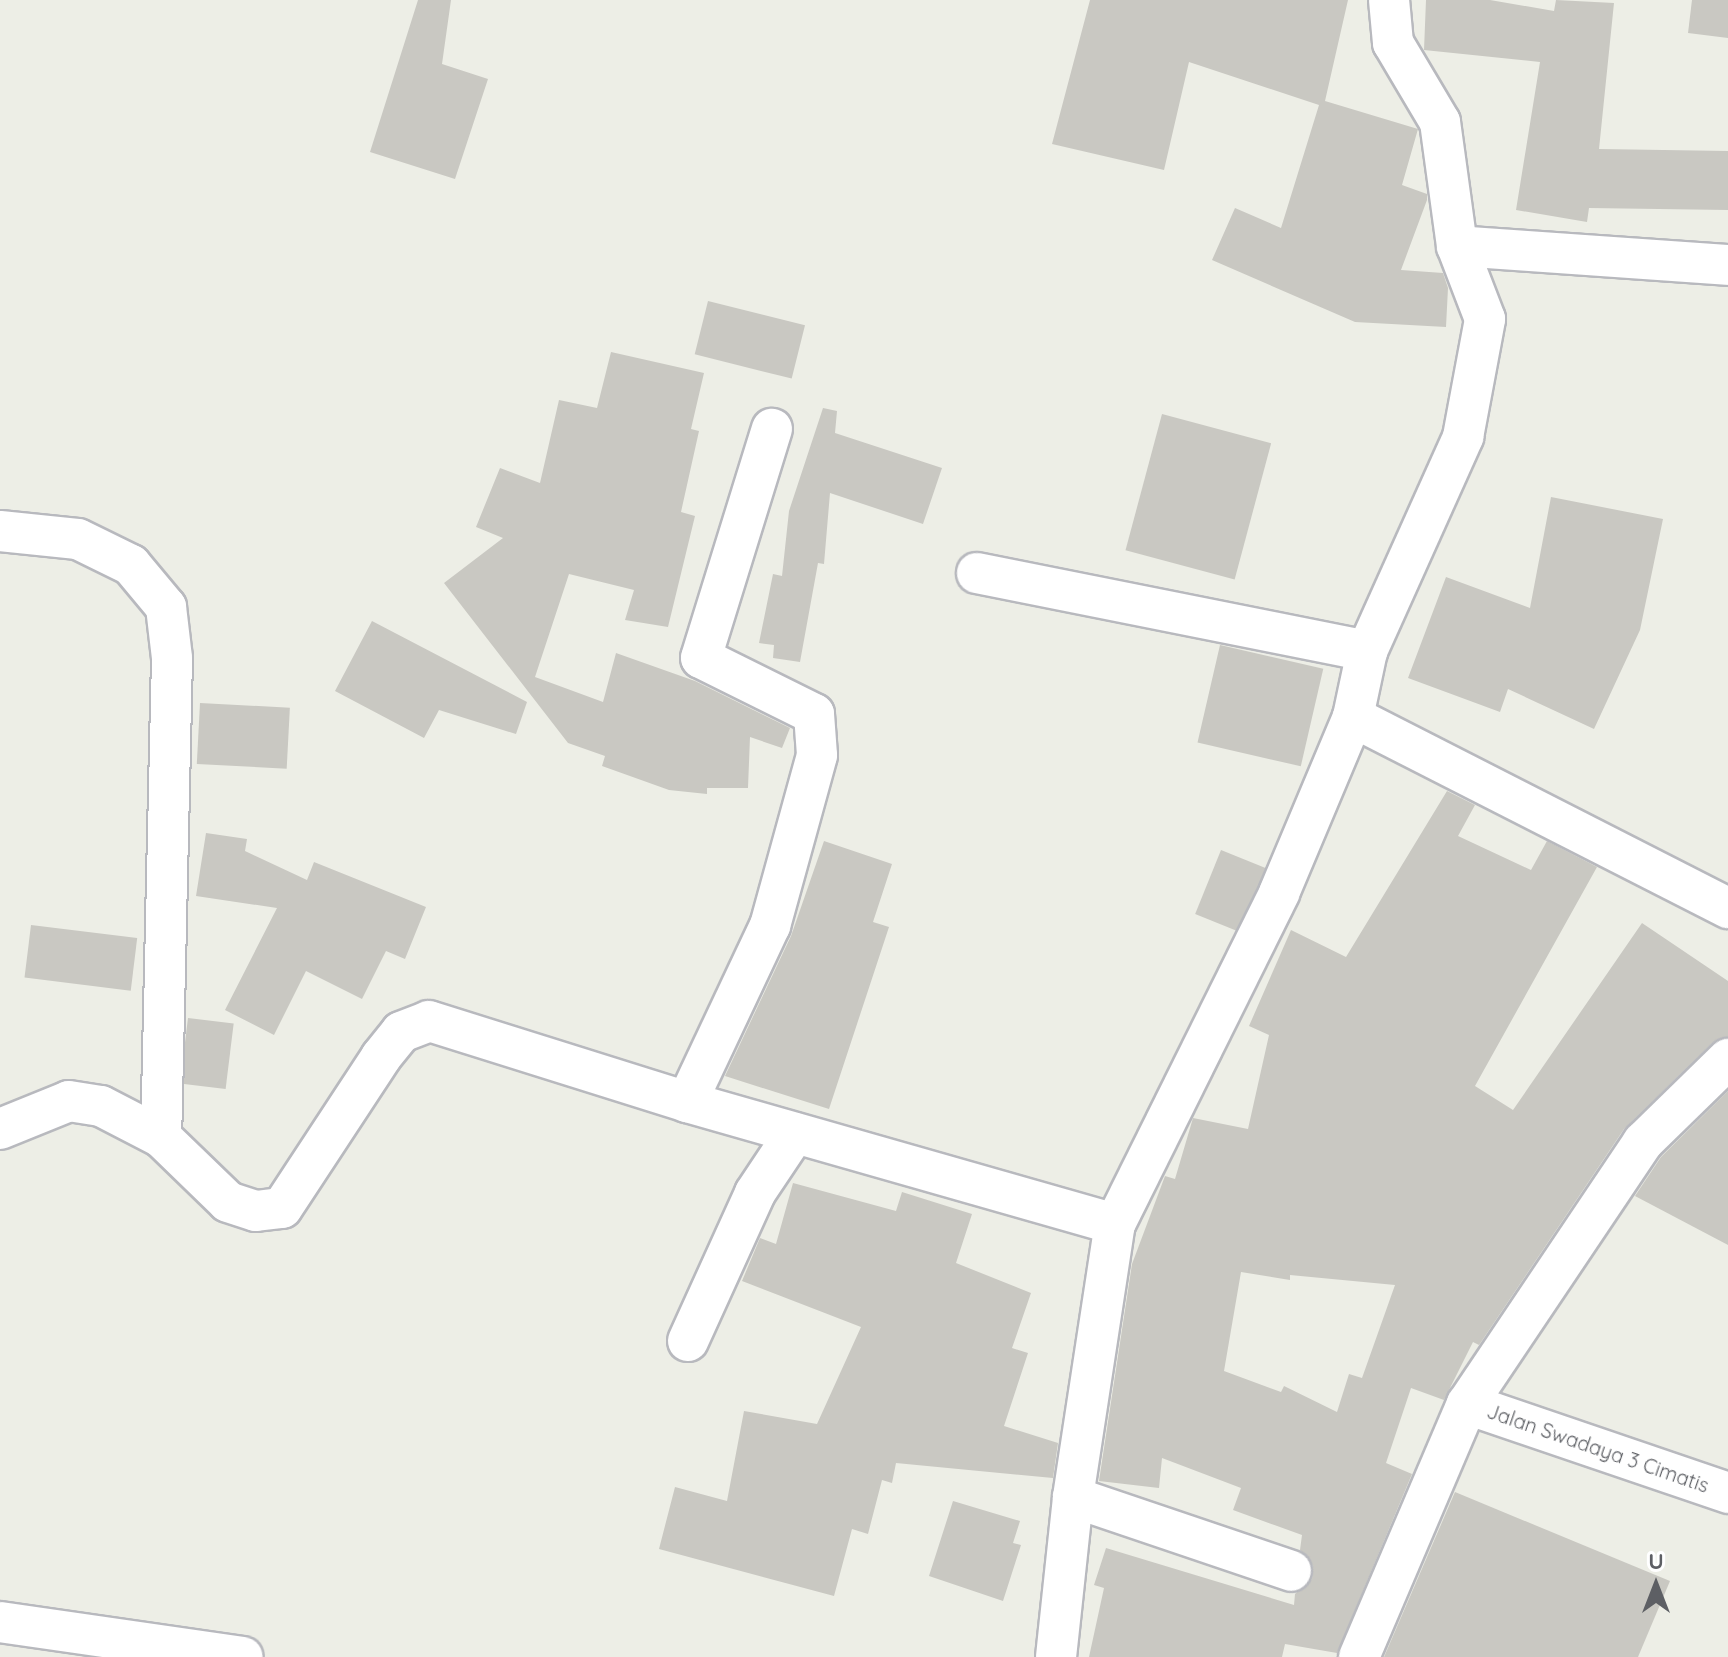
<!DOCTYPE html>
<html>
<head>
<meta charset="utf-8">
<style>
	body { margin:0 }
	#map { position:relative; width:1728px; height:1657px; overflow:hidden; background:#edeee6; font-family:Quicksand,sans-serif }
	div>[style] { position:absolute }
	.building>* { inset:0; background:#c9c8c2; transform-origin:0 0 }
	.roads { filter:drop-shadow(2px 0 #b8b9be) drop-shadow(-2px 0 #b8b9be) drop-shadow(0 2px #b8b9be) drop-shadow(0 -2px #b8b9be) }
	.street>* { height:40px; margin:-20px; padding:0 20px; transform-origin:20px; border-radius:20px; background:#fff }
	span { translate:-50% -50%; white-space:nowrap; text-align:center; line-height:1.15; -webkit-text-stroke:8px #fff; paint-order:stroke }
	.street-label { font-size:20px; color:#5d5f64 }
	.north { position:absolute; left:1616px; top:1545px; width:80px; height:80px; -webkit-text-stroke:6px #fff; paint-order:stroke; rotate:0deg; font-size:22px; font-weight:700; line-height:32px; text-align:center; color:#5d5f64 }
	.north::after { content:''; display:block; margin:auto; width:28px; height:36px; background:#5d5f64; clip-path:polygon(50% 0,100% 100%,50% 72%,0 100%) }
</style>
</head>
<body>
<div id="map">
	<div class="building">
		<i style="clip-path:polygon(418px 0,451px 0,442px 64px,488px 79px,455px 179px,370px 152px)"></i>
		<i style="clip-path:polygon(1090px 0,1348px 0,1325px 101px,1418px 129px,1402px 185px,1427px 194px,1427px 200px,1401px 270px,1443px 273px,1448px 288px,1446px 327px,1355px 322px,1212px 260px,1235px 208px,1281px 228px,1319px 105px,1189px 62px,1164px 170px,1052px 144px)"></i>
		<i style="clip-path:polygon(1426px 0,1490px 0,1554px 11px,1556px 0,1614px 3px,1599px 149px,1728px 151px,1728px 210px,1589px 208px,1587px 222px,1516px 210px,1540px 62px,1424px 50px)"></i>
		<i style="clip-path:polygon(1692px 0,1728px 0,1728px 38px,1688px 33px)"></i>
		<i style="left:708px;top:301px;width:100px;height:55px;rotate:14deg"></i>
		<i style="clip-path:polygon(611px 352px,704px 373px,691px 429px,699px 431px,681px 512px,695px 516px,668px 627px,625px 620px,634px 590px,569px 574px,535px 677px,603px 702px,616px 653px,695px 681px,790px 728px,782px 748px,750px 737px,748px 788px,707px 788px,707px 794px,669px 790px,602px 766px,605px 756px,568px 743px,444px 583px,503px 538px,476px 527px,500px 468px,540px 483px,559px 400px,597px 408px)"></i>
		<i style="clip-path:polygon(823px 408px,837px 411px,835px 433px,942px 468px,923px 524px,830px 493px,824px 564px,818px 563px,800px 662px,773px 658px,774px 645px,759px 643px,773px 574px,782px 576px,789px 511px)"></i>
		<i style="left:1162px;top:414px;width:113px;height:141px;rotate:15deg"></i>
		<i style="clip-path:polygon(1551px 497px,1663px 519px,1640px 630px,1594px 729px,1508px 689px,1500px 712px,1408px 678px,1446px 577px,1530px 608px)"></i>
		<i style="clip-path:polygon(372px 621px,527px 702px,516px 734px,439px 710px,424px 738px,335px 691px)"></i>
		<i style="left:1220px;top:645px;width:106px;height:100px;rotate:13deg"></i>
		<i style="left:200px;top:703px;width:90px;height:61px;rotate:3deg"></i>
		<i style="clip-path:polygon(evenodd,1447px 791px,1475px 805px,1458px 836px,1531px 870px,1547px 841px,1597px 867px,1475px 1086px,1513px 1110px,1642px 923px,1728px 981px,1728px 1037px,1712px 1043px,1624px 1129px,1479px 1345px,1473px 1342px,1444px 1400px,1411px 1388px,1386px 1463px,1412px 1474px,1337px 1653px,1285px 1644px,1282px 1657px,1089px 1657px,1104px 1588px,1094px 1585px,1106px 1548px,1294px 1605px,1295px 1594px,1312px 1579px,1313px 1566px,1300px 1550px,1302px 1535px,1233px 1510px,1241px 1488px,1162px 1458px,1159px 1488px,1099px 1481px,1132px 1264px,1165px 1176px,1175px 1179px,1193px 1118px,1248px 1129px,1269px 1035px,1249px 1026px,1291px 930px,1346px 957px,1447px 791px,1241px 1272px,1290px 1280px,1290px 1275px,1395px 1285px,1362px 1378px,1349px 1374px,1337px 1412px,1284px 1386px,1281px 1392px,1224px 1371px,1241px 1272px)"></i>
		<i style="clip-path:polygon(206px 833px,247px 839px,245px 851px,307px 880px,314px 862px,426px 907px,405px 959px,386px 951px,362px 999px,306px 971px,274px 1035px,225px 1010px,277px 908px,196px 896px)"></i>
		<i style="clip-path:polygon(824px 841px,892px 864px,873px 922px,889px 927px,829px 1109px,725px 1076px,791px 936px)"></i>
		<i style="left:1221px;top:850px;width:48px;height:69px;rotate:22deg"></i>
		<i style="left:31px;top:925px;width:107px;height:53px;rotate:7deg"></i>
		<i style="left:188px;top:1018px;width:46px;height:66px;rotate:7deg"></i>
		<i style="clip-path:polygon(1728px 1091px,1728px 1245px,1635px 1196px,1661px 1157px)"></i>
		<i style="clip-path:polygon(793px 1183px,896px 1211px,902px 1192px,972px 1214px,956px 1263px,1031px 1293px,1012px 1348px,1028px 1353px,1004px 1426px,1058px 1443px,1053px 1478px,896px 1463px,892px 1483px,882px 1480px,868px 1534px,852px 1529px,834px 1596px,659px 1549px,675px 1487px,727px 1501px,744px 1411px,817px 1424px,861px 1327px,742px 1281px,760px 1238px,776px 1244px)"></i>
		<i style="clip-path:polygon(1455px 1492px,1670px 1581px,1638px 1657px,1384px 1657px)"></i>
		<i style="clip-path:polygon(953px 1501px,1020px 1521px,1013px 1543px,1021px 1545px,1003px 1601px,929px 1576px)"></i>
	</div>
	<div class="roads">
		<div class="street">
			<i style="left:1457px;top:246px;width:272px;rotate:4deg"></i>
			<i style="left:0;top:531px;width:78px;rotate:5.9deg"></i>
			<i style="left:78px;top:539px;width:59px;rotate:26.1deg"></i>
			<i style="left:131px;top:565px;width:55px;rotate:50.2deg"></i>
			<i style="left:166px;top:607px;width:51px;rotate:83.3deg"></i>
			<i style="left:172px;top:658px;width:479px;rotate:91.3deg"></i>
			<i style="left:977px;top:573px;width:398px;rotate:11.3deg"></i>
			<i style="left:1353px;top:717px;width:421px;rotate:27deg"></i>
			<i style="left:687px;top:1102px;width:195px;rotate:-64.8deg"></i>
			<i style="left:770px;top:926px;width:177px;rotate:-74.6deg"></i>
			<i style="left:817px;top:755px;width:41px;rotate:-94.2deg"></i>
			<i style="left:814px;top:714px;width:126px;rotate:-153.6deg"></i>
			<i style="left:701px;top:658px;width:240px;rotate:-72.8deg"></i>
			<i style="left:0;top:1129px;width:74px;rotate:-22.1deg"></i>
			<i style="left:69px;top:1101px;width:32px;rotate:9deg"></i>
			<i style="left:101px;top:1106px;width:68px;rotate:27.3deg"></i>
			<i style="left:161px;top:1137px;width:93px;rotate:44.1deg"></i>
			<i style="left:228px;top:1202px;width:29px;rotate:18deg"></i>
			<i style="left:256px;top:1211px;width:26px;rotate:-7deg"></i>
			<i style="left:282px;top:1208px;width:181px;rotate:-56.7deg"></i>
			<i style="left:381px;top:1057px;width:32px;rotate:-51deg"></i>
			<i style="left:401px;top:1032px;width:30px;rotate:-21deg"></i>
			<i style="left:429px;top:1021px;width:270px;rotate:17.4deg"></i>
			<i style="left:687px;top:1102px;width:445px;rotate:15.9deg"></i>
			<i style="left:688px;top:1341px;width:162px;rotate:-65.6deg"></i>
			<i style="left:755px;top:1193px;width:72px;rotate:-56.3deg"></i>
			<i style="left:1467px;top:1404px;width:276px;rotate:18.8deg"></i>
			<i style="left:1073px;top:1497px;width:230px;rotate:18.7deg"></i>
			<i style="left:0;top:1622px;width:245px;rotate:8.2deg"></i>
			<i style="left:1056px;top:1657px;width:161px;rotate:-83.9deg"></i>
			<i style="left:1073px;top:1497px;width:276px;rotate:-81.3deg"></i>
			<i style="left:1115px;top:1224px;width:369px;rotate:-63.6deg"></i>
			<i style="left:1279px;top:893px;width:191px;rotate:-67.2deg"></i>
			<i style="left:1353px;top:717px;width:67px;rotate:-78deg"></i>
			<i style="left:1367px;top:651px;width:235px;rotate:-65.8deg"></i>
			<i style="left:1463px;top:437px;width:120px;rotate:-79.4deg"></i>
			<i style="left:1485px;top:319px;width:78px;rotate:-111deg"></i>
			<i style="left:1457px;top:246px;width:125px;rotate:-97.8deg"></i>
			<i style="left:1440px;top:122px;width:92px;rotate:-120.7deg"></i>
			<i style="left:1393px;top:43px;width:43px;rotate:-95.3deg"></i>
			<i style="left:1359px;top:1657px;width:275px;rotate:-66.9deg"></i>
			<i style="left:1467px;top:1404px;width:316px;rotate:-56.1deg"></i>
			<i style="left:1643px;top:1142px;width:119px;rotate:-44.3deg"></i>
		</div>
	</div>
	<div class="street-label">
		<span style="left:1598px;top:1448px;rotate:19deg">Jalan Swadaya 3 Cimatis</span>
	</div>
	<div class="north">U</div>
</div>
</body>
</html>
